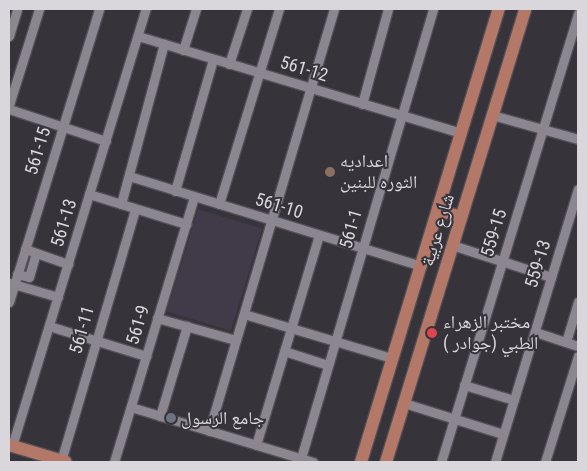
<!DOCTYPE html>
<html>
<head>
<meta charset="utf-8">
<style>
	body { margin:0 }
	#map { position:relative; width:587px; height:471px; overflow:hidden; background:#37333b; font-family:"Roboto Condensed","Noto Naskh Arabic",sans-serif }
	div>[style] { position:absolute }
	.built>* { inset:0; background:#413a48; transform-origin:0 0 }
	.roads { filter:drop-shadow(1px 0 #524f56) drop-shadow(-1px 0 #524f56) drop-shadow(0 1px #524f56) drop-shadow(0 -1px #524f56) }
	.minor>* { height:9px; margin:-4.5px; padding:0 4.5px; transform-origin:4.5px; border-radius:4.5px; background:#8b8690 }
	.major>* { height:12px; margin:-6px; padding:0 6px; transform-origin:6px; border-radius:6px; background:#b37867 }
	.dots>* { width:14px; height:14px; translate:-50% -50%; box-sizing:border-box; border:2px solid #37333b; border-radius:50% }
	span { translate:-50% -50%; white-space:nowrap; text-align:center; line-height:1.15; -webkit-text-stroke:4px #37333b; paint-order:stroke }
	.street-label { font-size:18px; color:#d9d6dc }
	.poi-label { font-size:18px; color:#d9d6dc }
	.left { translate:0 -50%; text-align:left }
	.frame { position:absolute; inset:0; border:10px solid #d9d6dc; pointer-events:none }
</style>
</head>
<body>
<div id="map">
	<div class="built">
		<i style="left:198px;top:209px;width:67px;height:107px;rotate:17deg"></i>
	</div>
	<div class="roads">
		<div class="minor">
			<i style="left:9px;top:36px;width:28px;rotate:-73deg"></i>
			<i style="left:138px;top:36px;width:337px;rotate:16.7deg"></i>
			<i style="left:183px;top:50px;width:43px;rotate:-72.4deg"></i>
			<i style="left:229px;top:64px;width:58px;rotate:-71.9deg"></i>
			<i style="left:362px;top:104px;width:98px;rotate:-74.7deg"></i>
			<i style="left:9px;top:105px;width:101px;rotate:-72.6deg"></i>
			<i style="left:9px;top:109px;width:102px;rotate:18.3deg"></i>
			<i style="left:492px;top:115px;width:89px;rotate:15.6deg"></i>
			<i style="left:129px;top:176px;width:306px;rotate:17.1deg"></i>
			<i style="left:175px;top:191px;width:137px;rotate:-73.9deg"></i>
			<i style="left:89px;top:194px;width:102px;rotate:17.2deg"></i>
			<i style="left:121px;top:204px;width:166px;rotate:-75deg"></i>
			<i style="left:219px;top:204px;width:204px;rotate:-72.9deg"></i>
			<i style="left:452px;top:245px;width:104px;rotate:17.9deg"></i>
			<i style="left:25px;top:249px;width:46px;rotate:19.2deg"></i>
			<i style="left:17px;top:274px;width:12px;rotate:14deg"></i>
			<i style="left:29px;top:277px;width:25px;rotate:-74deg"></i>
			<i style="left:10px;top:283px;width:50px;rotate:16.3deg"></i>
			<i style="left:9px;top:302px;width:307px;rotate:-72.9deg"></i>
			<i style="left:244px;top:314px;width:154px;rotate:16.6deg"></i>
			<i style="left:157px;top:318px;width:82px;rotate:15.6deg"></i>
			<i style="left:49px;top:326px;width:102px;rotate:17.2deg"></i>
			<i style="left:535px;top:332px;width:45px;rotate:18deg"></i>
			<i style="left:566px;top:342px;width:42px;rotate:-73.3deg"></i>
			<i style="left:284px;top:351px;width:46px;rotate:17.7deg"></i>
			<i style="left:464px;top:385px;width:52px;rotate:16.7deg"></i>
			<i style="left:404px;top:403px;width:104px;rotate:17.4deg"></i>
			<i style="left:131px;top:407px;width:190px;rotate:16.8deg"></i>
			<i style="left:160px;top:416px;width:94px;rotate:-73.3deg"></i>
			<i style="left:209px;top:431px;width:440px;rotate:-73.5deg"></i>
			<i style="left:256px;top:445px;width:219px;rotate:-73.3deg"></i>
			<i style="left:12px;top:446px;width:457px;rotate:-73deg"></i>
			<i style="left:301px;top:458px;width:468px;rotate:-73.6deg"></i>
			<i style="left:61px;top:461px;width:263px;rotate:-73.6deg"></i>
			<i style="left:114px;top:462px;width:277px;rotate:-73.2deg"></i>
			<i style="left:441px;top:462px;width:469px;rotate:-73deg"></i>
			<i style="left:495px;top:462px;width:285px;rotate:-73.1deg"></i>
			<i style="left:545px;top:462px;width:111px;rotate:-72.7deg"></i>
		</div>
		<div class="major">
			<i style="left:438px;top:210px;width:24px;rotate:17deg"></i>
			<i style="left:9px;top:445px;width:59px;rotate:16.6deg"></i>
			<i style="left:361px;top:462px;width:474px;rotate:-73.1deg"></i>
			<i style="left:386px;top:462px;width:474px;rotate:-72.9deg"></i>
		</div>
	</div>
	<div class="dots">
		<i style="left:330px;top:172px;background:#8d6e63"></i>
		<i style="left:432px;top:333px;background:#e0444e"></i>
		<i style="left:171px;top:418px;background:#6b7280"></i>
	</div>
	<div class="street-label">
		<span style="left:304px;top:69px;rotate:17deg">561-12</span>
		<span style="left:38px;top:151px;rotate:-73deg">561-15</span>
		<span style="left:279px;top:206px;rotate:17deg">561-10</span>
		<span style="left:64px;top:223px;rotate:-73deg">561-13</span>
		<span style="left:351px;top:229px;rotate:-74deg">561-1</span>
		<span style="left:438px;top:230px;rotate:-73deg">شارع عربية</span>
		<span style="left:494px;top:233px;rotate:-73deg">559-15</span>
		<span style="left:538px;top:264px;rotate:-73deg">559-13</span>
		<span style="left:138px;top:325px;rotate:-73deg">561-9</span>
		<span style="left:82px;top:330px;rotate:-74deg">561-11</span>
	</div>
	<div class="poi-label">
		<span class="left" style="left:340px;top:172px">اعداديه<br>الثوره للبنين</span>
		<span class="left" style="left:443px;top:333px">مختبر الزهراء<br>الطبي (جوادر )</span>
		<span class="left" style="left:181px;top:418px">جامع الرسول</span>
	</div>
	<div class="frame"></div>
</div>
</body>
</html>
